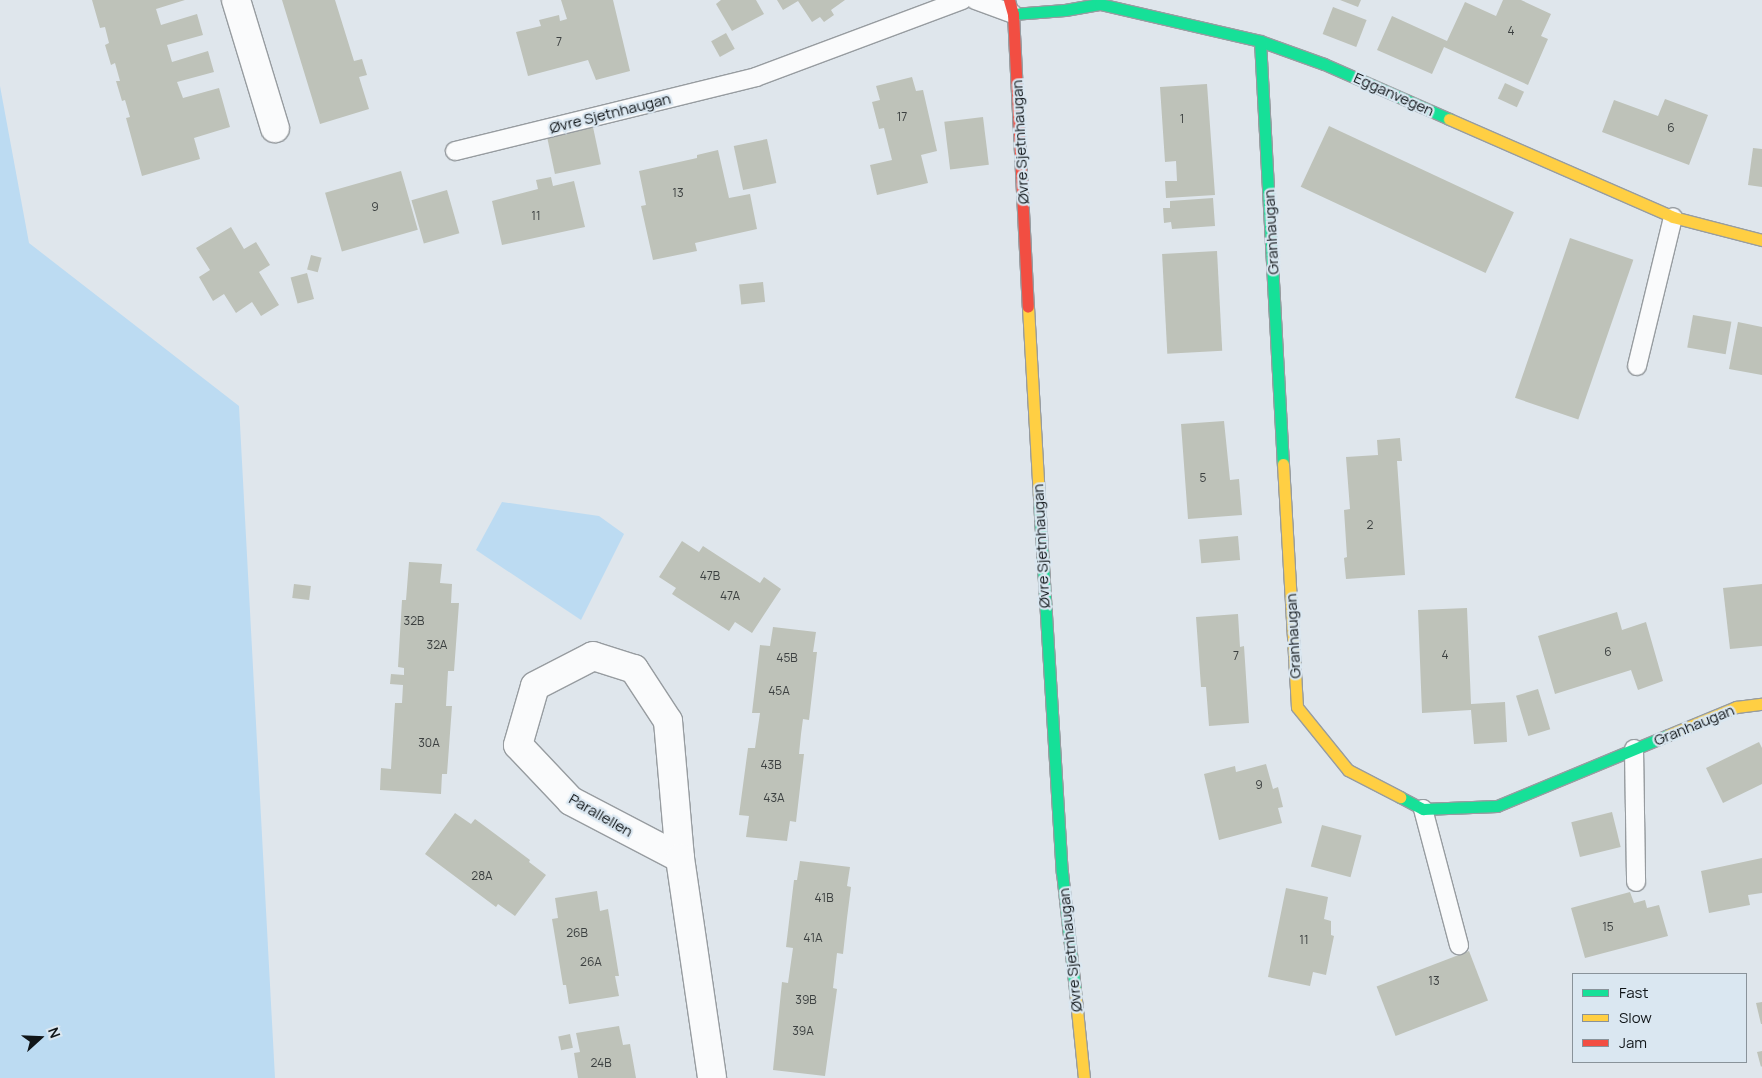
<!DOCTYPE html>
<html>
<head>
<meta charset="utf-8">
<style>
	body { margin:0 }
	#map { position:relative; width:1762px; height:1078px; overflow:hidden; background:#dfe6ec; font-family:Manrope,sans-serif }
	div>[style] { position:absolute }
	.green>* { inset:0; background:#bcdbf2 }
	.building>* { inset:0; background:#bec2b9; transform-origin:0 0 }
	.roads { filter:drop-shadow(1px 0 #979ca0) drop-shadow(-1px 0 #979ca0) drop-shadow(0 1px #979ca0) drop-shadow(0 -1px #979ca0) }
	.lane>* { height:18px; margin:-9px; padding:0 9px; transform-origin:9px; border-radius:9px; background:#fafbfc }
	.street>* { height:28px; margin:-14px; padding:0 14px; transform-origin:14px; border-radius:14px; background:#fafbfc }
	.fast>* { height:11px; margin:-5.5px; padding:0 5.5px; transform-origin:5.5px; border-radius:5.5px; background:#16e098 }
	.slow>* { height:11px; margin:-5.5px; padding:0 5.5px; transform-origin:5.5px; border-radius:5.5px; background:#ffcf43 }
	.jam>* { height:11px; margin:-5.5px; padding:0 5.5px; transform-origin:5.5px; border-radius:5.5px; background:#f24e42 }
	span { translate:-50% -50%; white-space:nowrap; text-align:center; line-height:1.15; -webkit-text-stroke:4.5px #dae7f1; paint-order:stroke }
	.number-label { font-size:12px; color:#3c4040 }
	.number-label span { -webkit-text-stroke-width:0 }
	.street-label { font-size:15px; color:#101518 }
	.legend { position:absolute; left:1572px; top:973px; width:175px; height:90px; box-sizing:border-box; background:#dae7f1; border:1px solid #89939a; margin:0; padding:6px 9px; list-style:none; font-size:15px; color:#101518 }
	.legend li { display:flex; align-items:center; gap:10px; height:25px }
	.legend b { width:25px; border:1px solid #89939a }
	.north { position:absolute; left:15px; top:1013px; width:50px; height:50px; -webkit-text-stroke:4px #dae7f1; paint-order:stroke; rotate:70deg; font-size:14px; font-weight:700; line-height:20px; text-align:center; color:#101518 }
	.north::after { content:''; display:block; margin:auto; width:18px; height:22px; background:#101518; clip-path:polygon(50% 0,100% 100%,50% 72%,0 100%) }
</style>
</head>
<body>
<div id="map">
	<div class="green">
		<i style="clip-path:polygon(0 86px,29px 243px,239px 406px,275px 1078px,0 1078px)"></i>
		<i style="clip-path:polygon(502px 502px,599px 516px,624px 534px,581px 620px,476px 550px)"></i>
	</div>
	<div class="building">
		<i style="clip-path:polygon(92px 0,185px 0,156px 9px,161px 25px,197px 14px,203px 35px,167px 45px,172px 62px,208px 51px,214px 72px,177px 82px,183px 98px,219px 88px,230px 127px,194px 138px,200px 159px,142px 176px,126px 118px,130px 117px,125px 100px,122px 101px,116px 81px,120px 81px,115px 63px,111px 65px,105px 45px,109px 43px,105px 27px,100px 28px)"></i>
		<i style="clip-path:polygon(282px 0,335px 0,354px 61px,362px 59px,367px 75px,359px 77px,369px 109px,320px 124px)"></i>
		<i style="clip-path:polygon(561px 0,613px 0,630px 71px,596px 80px,588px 60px,528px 76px,516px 32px,541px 26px,539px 20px,559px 15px,560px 21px,567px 19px)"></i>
		<i style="clip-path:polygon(721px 0,756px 0,764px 14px,732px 31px,716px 4px)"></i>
		<i style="clip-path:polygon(777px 0,845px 0,831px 10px,834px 15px,824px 22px,820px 17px,812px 22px,798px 1px,783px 10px)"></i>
		<i style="clip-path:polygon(1340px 0,1361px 0,1358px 7px)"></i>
		<i style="clip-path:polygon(1503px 0,1521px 0,1551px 14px,1541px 36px,1548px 39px,1528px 85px,1444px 47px,1432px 74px,1377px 50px,1392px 16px,1447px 41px,1465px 2px,1496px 16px)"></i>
		<i style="left:1333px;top:7px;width:36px;height:29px;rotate:21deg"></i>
		<i style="left:726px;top:33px;width:18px;height:17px;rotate:61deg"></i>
		<i style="clip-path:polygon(912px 77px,916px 91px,923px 90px,937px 151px,921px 155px,928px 183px,877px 195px,870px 165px,892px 160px,884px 128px,879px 129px,872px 102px,880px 100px,876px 86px)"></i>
		<i style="left:1505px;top:83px;width:21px;height:17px;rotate:25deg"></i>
		<i style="clip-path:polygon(1207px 84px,1215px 195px,1166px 198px,1165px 181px,1177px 181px,1176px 161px,1165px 162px,1160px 87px)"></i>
		<i style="clip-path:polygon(1665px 99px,1708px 115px,1689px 165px,1602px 132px,1614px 100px,1658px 116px)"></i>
		<i style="left:983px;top:117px;width:48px;height:39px;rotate:83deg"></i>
		<i style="left:1329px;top:126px;width:204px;height:67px;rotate:25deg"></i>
		<i style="left:593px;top:127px;width:38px;height:47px;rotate:78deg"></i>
		<i style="left:767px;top:139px;width:45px;height:34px;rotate:78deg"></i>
		<i style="clip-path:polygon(1753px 148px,1762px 149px,1762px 187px,1748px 185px)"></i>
		<i style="clip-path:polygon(718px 150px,729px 198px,750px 194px,757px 229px,695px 243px,697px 251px,653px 260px,641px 206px,646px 205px,639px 171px,697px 158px,697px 155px)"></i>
		<i style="left:401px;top:171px;width:61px;height:79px;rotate:74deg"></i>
		<i style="clip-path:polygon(551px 177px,553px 186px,574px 181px,585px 227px,502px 245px,492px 201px,538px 189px,536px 180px)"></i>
		<i style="left:447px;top:190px;width:45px;height:37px;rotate:74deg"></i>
		<i style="clip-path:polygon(1213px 198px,1215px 226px,1172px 229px,1171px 222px,1164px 223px,1163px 208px,1170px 208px,1170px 201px)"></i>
		<i style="clip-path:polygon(231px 227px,244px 249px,256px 242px,270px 265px,259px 272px,279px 305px,261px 316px,252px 302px,236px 313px,224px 294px,213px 301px,199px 277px,210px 270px,196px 248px)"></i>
		<i style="left:1570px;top:238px;width:67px;height:169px;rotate:19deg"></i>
		<i style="left:1217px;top:251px;width:100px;height:55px;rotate:87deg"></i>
		<i style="left:311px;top:255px;width:11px;height:15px;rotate:15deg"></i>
		<i style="left:307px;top:273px;width:27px;height:17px;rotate:75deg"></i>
		<i style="left:763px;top:282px;width:20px;height:24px;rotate:84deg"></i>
		<i style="left:1693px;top:315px;width:39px;height:33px;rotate:10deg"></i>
		<i style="clip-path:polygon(1738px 322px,1762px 327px,1762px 375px,1729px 369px)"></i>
		<i style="clip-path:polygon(1224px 421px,1230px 480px,1239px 479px,1242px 515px,1188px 519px,1181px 424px)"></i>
		<i style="clip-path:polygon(1400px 438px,1402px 461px,1397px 461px,1405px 575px,1346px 579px,1344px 558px,1347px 557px,1344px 510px,1350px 509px,1346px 457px,1378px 455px,1377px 440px)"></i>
		<i style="left:1238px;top:536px;width:24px;height:39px;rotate:85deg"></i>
		<i style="clip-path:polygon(682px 541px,699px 552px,703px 546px,760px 583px,764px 577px,781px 589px,752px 633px,735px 622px,729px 631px,672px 594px,676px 588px,659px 577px)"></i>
		<i style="clip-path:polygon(409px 562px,442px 564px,440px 583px,452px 584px,451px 603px,459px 603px,454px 671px,448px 671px,447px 688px,446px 706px,452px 706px,447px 774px,442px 774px,441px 794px,380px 790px,381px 768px,391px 769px,395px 703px,402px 703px,403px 685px,390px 684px,391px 674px,404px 675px,404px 668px,398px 667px,402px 600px,406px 600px)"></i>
		<i style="left:294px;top:584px;width:17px;height:14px;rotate:7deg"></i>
		<i style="clip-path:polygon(1762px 584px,1762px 646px,1730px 649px,1723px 588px)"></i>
		<i style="clip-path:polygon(1467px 608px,1471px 704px,1505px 702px,1507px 742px,1474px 744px,1471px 710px,1422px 713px,1418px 610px)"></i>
		<i style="clip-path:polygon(1617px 612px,1622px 630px,1646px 622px,1663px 681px,1638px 690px,1631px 670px,1555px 694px,1538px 636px)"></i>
		<i style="clip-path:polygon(1238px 614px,1240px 647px,1244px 646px,1249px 723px,1209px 726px,1206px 687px,1201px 687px,1196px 617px)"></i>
		<i style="clip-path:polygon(773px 627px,816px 632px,813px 652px,817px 652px,809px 720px,803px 719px,801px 734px,799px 754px,804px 754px,796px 822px,790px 821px,787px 841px,746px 837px,749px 816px,739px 815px,748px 748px,755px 748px,760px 713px,752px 713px,760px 645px,770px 646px)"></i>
		<i style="left:1538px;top:689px;width:42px;height:23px;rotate:73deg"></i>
		<i style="clip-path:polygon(1759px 742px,1762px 748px,1762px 784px,1723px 803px,1706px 768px)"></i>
		<i style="clip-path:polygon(1266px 764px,1273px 789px,1278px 787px,1283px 807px,1278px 808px,1282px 823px,1219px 840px,1204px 774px,1235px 766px,1236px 772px)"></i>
		<i style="left:1612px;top:812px;width:36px;height:42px;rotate:76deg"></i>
		<i style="clip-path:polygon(455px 813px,471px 824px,475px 819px,530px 860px,529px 862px,546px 875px,515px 916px,498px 904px,496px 907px,425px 854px)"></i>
		<i style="left:1322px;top:825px;width:41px;height:43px;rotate:15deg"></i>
		<i style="clip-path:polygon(1762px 858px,1762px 893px,1748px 895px,1750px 905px,1709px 913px,1701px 871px)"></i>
		<i style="clip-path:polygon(800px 861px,850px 867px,847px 886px,851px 887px,847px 918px,843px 954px,837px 953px,833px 988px,837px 989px,825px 1076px,773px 1070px,782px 982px,788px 983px,793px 948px,786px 947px,794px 880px,797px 880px)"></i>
		<i style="clip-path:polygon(1286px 888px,1328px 897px,1324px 919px,1331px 921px,1331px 935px,1334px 936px,1326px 975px,1313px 972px,1310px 986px,1268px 977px)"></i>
		<i style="clip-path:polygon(597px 891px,600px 911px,608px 909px,619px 976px,615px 976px,619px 996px,569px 1004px,566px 985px,563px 985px,552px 919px,558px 918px,555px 898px)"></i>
		<i style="clip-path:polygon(1630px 892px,1634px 903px,1645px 900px,1647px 908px,1659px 905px,1668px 936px,1585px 958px,1571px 908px)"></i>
		<i style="left:1469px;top:951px;width:53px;height:99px;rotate:69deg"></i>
		<i style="clip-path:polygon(1762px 1002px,1762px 1024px,1761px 1024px,1756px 1003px)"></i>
		<i style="clip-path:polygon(619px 1026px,623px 1045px,630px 1044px,636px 1078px,578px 1078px,574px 1053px,580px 1052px,576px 1033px)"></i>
		<i style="left:570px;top:1034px;width:14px;height:12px;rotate:78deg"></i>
		<i style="clip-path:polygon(1762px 1051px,1762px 1066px,1761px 1067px,1757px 1052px)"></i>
	</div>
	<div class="roads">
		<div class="lane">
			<i style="left:975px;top:0;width:40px;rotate:20.2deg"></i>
			<i style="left:455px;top:151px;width:310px;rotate:-13.8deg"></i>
			<i style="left:756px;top:77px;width:220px;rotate:-20.5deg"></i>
			<i style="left:1637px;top:366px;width:153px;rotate:-76.4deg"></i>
			<i style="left:1634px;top:749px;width:133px;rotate:89.1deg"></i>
			<i style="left:1423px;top:809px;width:141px;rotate:75.2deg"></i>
		</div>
		<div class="street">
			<i style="left:236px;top:0;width:134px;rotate:73.1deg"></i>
			<i style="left:680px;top:858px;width:123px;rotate:-152.4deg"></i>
			<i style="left:571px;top:801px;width:77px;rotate:-133.4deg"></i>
			<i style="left:518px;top:745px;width:61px;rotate:-73.9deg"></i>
			<i style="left:535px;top:686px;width:65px;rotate:-27.3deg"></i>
			<i style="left:593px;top:656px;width:43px;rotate:17.6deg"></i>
			<i style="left:634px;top:669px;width:62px;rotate:56.8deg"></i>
			<i style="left:668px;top:721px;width:138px;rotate:85deg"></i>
			<i style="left:680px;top:858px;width:222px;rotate:81.7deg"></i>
		</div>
		<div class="fast">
			<i style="left:1013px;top:14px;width:52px;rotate:-4.4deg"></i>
			<i style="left:1065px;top:10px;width:36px;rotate:-10deg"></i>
			<i style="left:1100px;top:4px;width:164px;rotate:13deg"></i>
			<i style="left:1260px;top:41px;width:68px;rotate:19.8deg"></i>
			<i style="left:1324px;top:64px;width:137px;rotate:23.7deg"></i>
			<i style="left:1260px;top:41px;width:424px;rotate:86.9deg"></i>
			<i style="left:1039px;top:500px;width:373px;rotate:86.5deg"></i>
			<i style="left:1062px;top:872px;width:119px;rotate:83.7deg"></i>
			<i style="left:1400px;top:797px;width:26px;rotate:28deg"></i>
			<i style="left:1423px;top:809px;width:74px;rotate:-2.3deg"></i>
			<i style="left:1497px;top:806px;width:185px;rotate:-22.5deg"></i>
		</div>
		<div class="slow">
			<i style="left:1449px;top:119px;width:244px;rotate:23.6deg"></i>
			<i style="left:1673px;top:217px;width:92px;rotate:14.5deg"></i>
			<i style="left:1028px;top:307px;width:193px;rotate:86.7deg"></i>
			<i style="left:1283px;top:464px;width:243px;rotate:86.7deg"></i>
			<i style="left:1297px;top:707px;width:81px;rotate:51deg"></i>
			<i style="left:1348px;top:770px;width:59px;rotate:27.4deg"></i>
			<i style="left:1668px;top:735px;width:74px;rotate:-22.4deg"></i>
			<i style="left:1736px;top:707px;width:26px;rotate:-7deg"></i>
			<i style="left:1075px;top:990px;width:88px;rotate:84.2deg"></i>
		</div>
		<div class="jam">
			<i style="left:1009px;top:0;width:15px;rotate:74deg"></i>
			<i style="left:1013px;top:14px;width:293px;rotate:87.1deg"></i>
		</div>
	</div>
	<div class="number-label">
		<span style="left:1511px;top:31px">4</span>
		<span style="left:559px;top:42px">7</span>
		<span style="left:902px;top:117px">17</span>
		<span style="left:1182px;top:119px">1</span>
		<span style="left:1671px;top:128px">6</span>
		<span style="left:678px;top:193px">13</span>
		<span style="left:375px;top:207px">9</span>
		<span style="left:536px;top:216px">11</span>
		<span style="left:1203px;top:478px">5</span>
		<span style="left:1370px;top:525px">2</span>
		<span style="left:710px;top:576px">47B</span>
		<span style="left:730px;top:596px">47A</span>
		<span style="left:414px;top:621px">32B</span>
		<span style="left:437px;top:645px">32A</span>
		<span style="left:1608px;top:652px">6</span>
		<span style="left:1445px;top:655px">4</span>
		<span style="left:1236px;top:656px">7</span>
		<span style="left:787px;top:658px">45B</span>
		<span style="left:779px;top:691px">45A</span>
		<span style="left:429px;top:743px">30A</span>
		<span style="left:771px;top:765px">43B</span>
		<span style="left:1259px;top:785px">9</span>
		<span style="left:774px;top:798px">43A</span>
		<span style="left:482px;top:876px">28A</span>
		<span style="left:824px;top:898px">41B</span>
		<span style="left:1608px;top:927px">15</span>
		<span style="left:577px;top:933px">26B</span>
		<span style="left:813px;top:938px">41A</span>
		<span style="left:1304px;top:940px">11</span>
		<span style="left:591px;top:962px">26A</span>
		<span style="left:1434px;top:981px">13</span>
		<span style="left:806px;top:1000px">39B</span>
		<span style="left:803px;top:1031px">39A</span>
		<span style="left:601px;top:1063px">24B</span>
	</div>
	<div class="street-label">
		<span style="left:1394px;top:94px;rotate:24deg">Egganvegen</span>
		<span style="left:610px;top:113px;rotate:-14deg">Øvre Sjetnhaugan</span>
		<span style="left:1020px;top:142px;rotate:-93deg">Øvre Sjetnhaugan</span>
		<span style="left:1271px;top:232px;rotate:-93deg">Granhaugan</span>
		<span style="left:1041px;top:546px;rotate:-93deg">Øvre Sjetnhaugan</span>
		<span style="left:1293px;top:636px;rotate:-93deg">Granhaugan</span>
		<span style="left:1694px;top:725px;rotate:-22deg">Granhaugan</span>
		<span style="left:601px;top:815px;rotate:30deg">Parallellen</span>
		<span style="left:1070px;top:950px;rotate:-96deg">Øvre Sjetnhaugan</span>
	</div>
	<ul class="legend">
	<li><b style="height:6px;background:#16e098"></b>Fast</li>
	<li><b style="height:6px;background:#ffcf43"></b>Slow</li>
	<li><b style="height:6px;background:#f24e42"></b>Jam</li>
	</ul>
	<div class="north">N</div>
</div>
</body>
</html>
